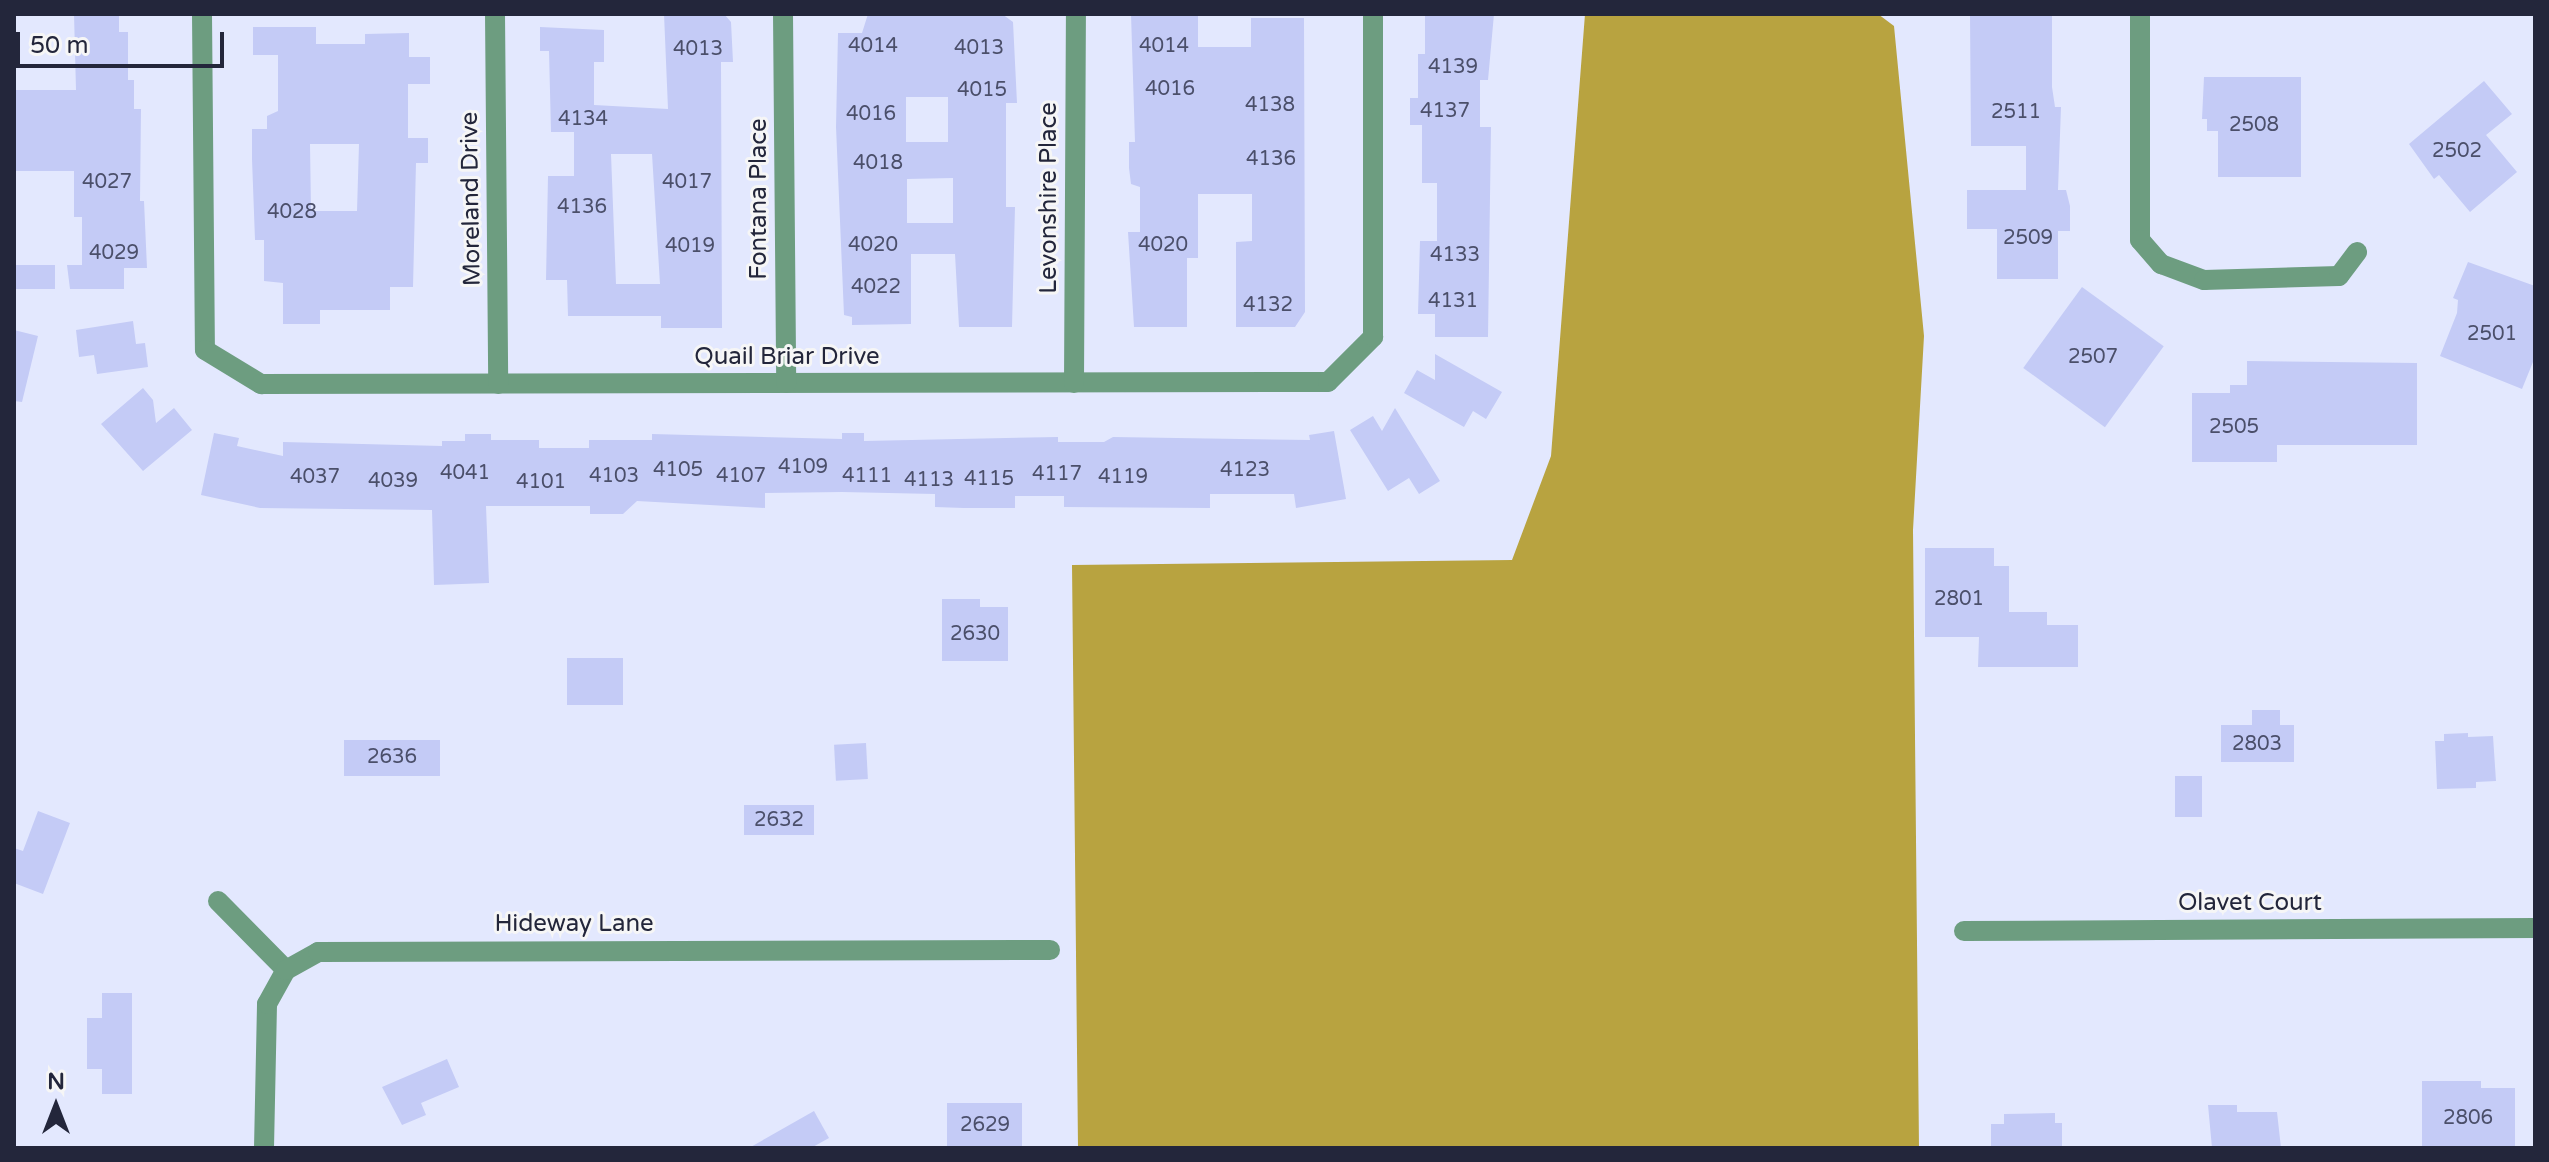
<!DOCTYPE html>
<html>
<head>
<meta charset="utf-8">
<style>
	body { margin:0 }
	#map { position:relative; width:2549px; height:1162px; overflow:hidden; background:#e3e8fe; font-family:"Varela Round",sans-serif }
	div>[style] { position:absolute }
	.forest>* { inset:0; background:#b8a340 }
	.building>* { inset:0; background:#c4cbf6; transform-origin:0 0 }
	.minor>* { height:20px; margin:-10px; padding:0 10px; transform-origin:10px; border-radius:10px; background:#6d9d80 }
	span { translate:-50% -50%; white-space:nowrap; text-align:center; line-height:1.15; -webkit-text-stroke:6px #f6f6f6; paint-order:stroke }
	.number-label { font-size:20px; color:#4b4f6a }
	.number-label span { -webkit-text-stroke-width:0 }
	.street-label { font-size:24px; color:#23263b }
	.frame { position:absolute; inset:0; border:16px solid #23263b; pointer-events:none }
	.north { position:absolute; left:16px; top:1066px; width:80px; height:80px; -webkit-text-stroke:6px #f6f6f6; paint-order:stroke; rotate:0deg; font-size:22px; font-weight:700; line-height:32px; text-align:center; color:#23263b }
	.north::after { content:''; display:block; margin:auto; width:28px; height:36px; background:#23263b; clip-path:polygon(50% 0,100% 100%,50% 72%,0 100%) }
	.scale { position:absolute; left:16px; top:32px; width:208px; height:36px; box-sizing:border-box; border:4px solid #23263b; border-top:0; padding-left:10px; font-size:24px; line-height:28px; white-space:nowrap; color:#23263b; -webkit-text-stroke:6px #f6f6f6; paint-order:stroke }
</style>
</head>
<body>
<div id="map">
	<div class="forest">
		<i style="clip-path:polygon(1585px 14px,1878px 14px,1894px 26px,1924px 336px,1913px 530px,1919px 1148px,1078px 1148px,1072px 565px,1512px 560px,1551px 456px)"></i>
	</div>
	<div class="building">
		<i style="clip-path:polygon(74px 14px,119px 14px,119px 32px,128px 32px,128px 80px,134px 80px,134px 109px,141px 109px,140px 201px,144px 201px,147px 268px,124px 268px,124px 289px,70px 289px,67px 265px,82px 265px,82px 217px,74px 217px,74px 171px,14px 171px,14px 90px,76px 90px)"></i>
		<i style="clip-path:polygon(evenodd,664px 14px,724px 14px,731px 22px,733px 62px,721px 62px,722px 328px,661px 328px,661px 316px,568px 316px,567px 280px,546px 280px,548px 176px,574px 176px,574px 132px,551px 132px,549px 51px,540px 51px,540px 27px,604px 30px,604px 62px,594px 62px,594px 105px,668px 109px,664px 14px,611px 154px,652px 154px,660px 284px,616px 284px,611px 154px)"></i>
		<i style="clip-path:polygon(evenodd,868px 14px,1002px 14px,1013px 22px,1017px 103px,1006px 103px,1006px 207px,1015px 207px,1012px 327px,959px 327px,955px 254px,911px 254px,911px 324px,852px 325px,852px 317px,844px 315px,836px 127px,838px 33px,862px 33px,868px 14px,906px 97px,948px 97px,948px 142px,906px 142px,906px 97px,868px 14px,953px 178px,953px 223px,907px 223px,907px 179px,953px 178px)"></i>
		<i style="clip-path:polygon(1131px 14px,1198px 14px,1198px 47px,1251px 47px,1251px 18px,1304px 18px,1305px 312px,1295px 327px,1236px 327px,1236px 242px,1252px 241px,1252px 194px,1198px 194px,1198px 258px,1187px 258px,1187px 327px,1134px 327px,1128px 232px,1140px 232px,1140px 187px,1131px 184px,1129px 168px,1129px 142px,1135px 142px)"></i>
		<i style="clip-path:polygon(1425px 14px,1494px 14px,1488px 80px,1480px 80px,1480px 127px,1491px 127px,1488px 337px,1435px 337px,1435px 314px,1418px 314px,1420px 241px,1437px 241px,1437px 183px,1422px 183px,1422px 125px,1410px 125px,1410px 98px,1418px 98px,1418px 54px,1425px 54px)"></i>
		<i style="clip-path:polygon(1970px 14px,2052px 14px,2052px 87px,2055px 107px,2061px 107px,2058px 190px,2066px 190px,2070px 206px,2070px 231px,2058px 231px,2058px 279px,1997px 279px,1997px 229px,1967px 229px,1967px 190px,2026px 190px,2026px 146px,1971px 146px)"></i>
		<i style="clip-path:polygon(evenodd,253px 27px,316px 27px,316px 44px,365px 44px,365px 34px,409px 33px,409px 57px,430px 57px,430px 84px,408px 84px,408px 138px,428px 138px,428px 163px,416px 163px,413px 287px,390px 287px,390px 310px,320px 310px,320px 324px,283px 324px,283px 283px,264px 281px,264px 240px,255px 240px,252px 159px,252px 129px,267px 129px,267px 116px,278px 111px,278px 55px,253px 55px,253px 27px,310px 144px,359px 144px,357px 211px,311px 211px,310px 144px)"></i>
		<i style="clip-path:polygon(2204px 77px,2301px 77px,2301px 177px,2218px 177px,2218px 131px,2207px 131px,2207px 119px,2202px 119px)"></i>
		<i style="clip-path:polygon(2484px 81px,2512px 114px,2486px 135px,2517px 172px,2470px 212px,2439px 175px,2434px 179px,2409px 144px)"></i>
		<i style="clip-path:polygon(2468px 262px,2535px 286px,2535px 357px,2522px 389px,2440px 356px,2457px 313px,2458px 300px,2453px 298px)"></i>
		<i style="left:14px;top:265px;width:41px;height:24px"></i>
		<i style="left:2082px;top:287px;width:101px;height:100px;rotate:36deg"></i>
		<i style="clip-path:polygon(133px 321px,136px 344px,145px 343px,148px 367px,97px 374px,94px 355px,79px 357px,76px 330px)"></i>
		<i style="clip-path:polygon(14px 330px,38px 336px,22px 402px,14px 401px)"></i>
		<i style="clip-path:polygon(1435px 354px,1502px 392px,1486px 419px,1473px 411px,1464px 427px,1404px 393px,1417px 370px,1435px 380px)"></i>
		<i style="clip-path:polygon(2247px 361px,2417px 363px,2417px 445px,2277px 445px,2277px 462px,2192px 462px,2192px 393px,2230px 393px,2230px 385px,2247px 385px)"></i>
		<i style="clip-path:polygon(143px 388px,153px 400px,156px 423px,174px 408px,192px 430px,143px 471px,101px 424px)"></i>
		<i style="clip-path:polygon(1395px 408px,1440px 481px,1419px 494px,1409px 478px,1388px 491px,1350px 430px,1373px 416px,1382px 431px)"></i>
		<i style="clip-path:polygon(1334px 431px,1346px 499px,1296px 508px,1294px 494px,1210px 494px,1210px 508px,1064px 507px,1064px 496px,1015px 496px,1015px 508px,964px 508px,935px 507px,935px 494px,842px 492px,765px 493px,765px 508px,637px 501px,623px 514px,590px 514px,590px 506px,486px 506px,489px 583px,434px 585px,432px 510px,260px 508px,201px 495px,214px 433px,239px 438px,237px 446px,283px 456px,283px 442px,442px 446px,442px 441px,465px 441px,465px 434px,491px 434px,491px 440px,539px 440px,539px 448px,589px 448px,589px 440px,652px 440px,652px 434px,842px 439px,842px 433px,864px 433px,864px 441px,1058px 437px,1058px 442px,1104px 442px,1113px 437px,1310px 440px,1309px 435px)"></i>
		<i style="clip-path:polygon(1925px 548px,1994px 548px,1994px 566px,2009px 566px,2009px 612px,2047px 612px,2047px 625px,2078px 625px,2078px 667px,1978px 667px,1979px 637px,1925px 637px)"></i>
		<i style="clip-path:polygon(942px 599px,980px 599px,980px 607px,1008px 607px,1008px 661px,942px 661px)"></i>
		<i style="left:567px;top:658px;width:56px;height:47px"></i>
		<i style="clip-path:polygon(2252px 710px,2280px 710px,2280px 725px,2294px 725px,2294px 762px,2221px 762px,2221px 725px,2252px 725px)"></i>
		<i style="clip-path:polygon(2468px 733px,2468px 737px,2493px 736px,2496px 781px,2476px 782px,2476px 788px,2437px 789px,2435px 741px,2444px 741px,2444px 734px)"></i>
		<i style="left:344px;top:740px;width:96px;height:36px"></i>
		<i style="left:866px;top:743px;width:36px;height:32px;rotate:87deg"></i>
		<i style="left:2175px;top:776px;width:27px;height:41px"></i>
		<i style="left:744px;top:805px;width:70px;height:30px"></i>
		<i style="clip-path:polygon(38px 811px,70px 823px,43px 894px,14px 883px,14px 848px,23px 851px)"></i>
		<i style="clip-path:polygon(102px 993px,132px 993px,132px 1094px,102px 1094px,102px 1069px,87px 1069px,87px 1018px,102px 1018px)"></i>
		<i style="clip-path:polygon(447px 1059px,459px 1087px,421px 1103px,426px 1115px,402px 1125px,382px 1087px)"></i>
		<i style="clip-path:polygon(2422px 1081px,2481px 1081px,2481px 1088px,2515px 1088px,2515px 1148px,2422px 1148px)"></i>
		<i style="left:947px;top:1103px;width:75px;height:45px"></i>
		<i style="clip-path:polygon(2208px 1105px,2237px 1105px,2237px 1112px,2277px 1112px,2281px 1148px,2212px 1148px)"></i>
		<i style="clip-path:polygon(814px 1111px,829px 1138px,811px 1148px,749px 1148px)"></i>
		<i style="clip-path:polygon(2055px 1113px,2055px 1123px,2062px 1123px,2062px 1148px,1991px 1148px,1991px 1124px,2004px 1124px,2004px 1114px)"></i>
	</div>
	<div class="minor">
		<i style="left:202px;top:14px;width:336px;rotate:89.5deg"></i>
		<i style="left:205px;top:350px;width:66px;rotate:31.3deg"></i>
		<i style="left:261px;top:384px;width:1067px;rotate:-0.11deg"></i>
		<i style="left:1328px;top:382px;width:64px;rotate:-45deg"></i>
		<i style="left:1373px;top:337px;width:323px;rotate:-90deg"></i>
		<i style="left:495px;top:14px;width:370px;rotate:89.5deg"></i>
		<i style="left:783px;top:14px;width:369px;rotate:89.5deg"></i>
		<i style="left:2140px;top:14px;width:226px;rotate:90deg"></i>
		<i style="left:2140px;top:240px;width:32px;rotate:49deg"></i>
		<i style="left:2161px;top:264px;width:46px;rotate:20.4deg"></i>
		<i style="left:2204px;top:280px;width:135px;rotate:-1.7deg"></i>
		<i style="left:2339px;top:276px;width:30px;rotate:-53deg"></i>
		<i style="left:1074px;top:383px;width:369px;rotate:-89.7deg"></i>
		<i style="left:218px;top:901px;width:97px;rotate:45.4deg"></i>
		<i style="left:1964px;top:931px;width:571px;rotate:-0.3deg"></i>
		<i style="left:264px;top:1148px;width:144px;rotate:-88.8deg"></i>
		<i style="left:267px;top:1004px;width:39px;rotate:-61deg"></i>
		<i style="left:286px;top:970px;width:37px;rotate:-29deg"></i>
		<i style="left:318px;top:952px;width:732px;rotate:-0.16deg"></i>
	</div>
	<div class="number-label">
		<span style="left:873px;top:46px">4014</span>
		<span style="left:1164px;top:46px">4014</span>
		<span style="left:979px;top:48px">4013</span>
		<span style="left:698px;top:49px">4013</span>
		<span style="left:1453px;top:67px">4139</span>
		<span style="left:1170px;top:89px">4016</span>
		<span style="left:982px;top:90px">4015</span>
		<span style="left:1270px;top:105px">4138</span>
		<span style="left:1445px;top:111px">4137</span>
		<span style="left:2016px;top:112px">2511</span>
		<span style="left:871px;top:114px">4016</span>
		<span style="left:583px;top:119px">4134</span>
		<span style="left:2254px;top:125px">2508</span>
		<span style="left:2457px;top:151px">2502</span>
		<span style="left:1271px;top:159px">4136</span>
		<span style="left:878px;top:163px">4018</span>
		<span style="left:107px;top:182px">4027</span>
		<span style="left:687px;top:182px">4017</span>
		<span style="left:582px;top:207px">4136</span>
		<span style="left:292px;top:212px">4028</span>
		<span style="left:2028px;top:238px">2509</span>
		<span style="left:873px;top:245px">4020</span>
		<span style="left:1163px;top:245px">4020</span>
		<span style="left:690px;top:246px">4019</span>
		<span style="left:114px;top:253px">4029</span>
		<span style="left:1455px;top:255px">4133</span>
		<span style="left:876px;top:287px">4022</span>
		<span style="left:1453px;top:301px">4131</span>
		<span style="left:1268px;top:305px">4132</span>
		<span style="left:2492px;top:334px">2501</span>
		<span style="left:2093px;top:357px">2507</span>
		<span style="left:2234px;top:427px">2505</span>
		<span style="left:803px;top:467px">4109</span>
		<span style="left:678px;top:470px">4105</span>
		<span style="left:1245px;top:470px">4123</span>
		<span style="left:465px;top:473px">4041</span>
		<span style="left:1057px;top:474px">4117</span>
		<span style="left:614px;top:476px">4103</span>
		<span style="left:741px;top:476px">4107</span>
		<span style="left:867px;top:476px">4111</span>
		<span style="left:315px;top:477px">4037</span>
		<span style="left:1123px;top:477px">4119</span>
		<span style="left:989px;top:479px">4115</span>
		<span style="left:929px;top:480px">4113</span>
		<span style="left:393px;top:481px">4039</span>
		<span style="left:541px;top:482px">4101</span>
		<span style="left:1959px;top:599px">2801</span>
		<span style="left:975px;top:634px">2630</span>
		<span style="left:2257px;top:744px">2803</span>
		<span style="left:392px;top:757px">2636</span>
		<span style="left:779px;top:820px">2632</span>
		<span style="left:2468px;top:1118px">2806</span>
		<span style="left:985px;top:1125px">2629</span>
	</div>
	<div class="street-label">
		<span style="left:1049px;top:198px;rotate:-90deg">Levonshire Place</span>
		<span style="left:471px;top:199px;rotate:-91deg">Moreland Drive</span>
		<span style="left:759px;top:199px;rotate:-90deg">Fontana Place</span>
		<span style="left:787px;top:357px">Quail Briar Drive</span>
		<span style="left:2250px;top:903px">Olavet Court</span>
		<span style="left:574px;top:924px">Hideway Lane</span>
	</div>
	<div class="frame"></div>
	<div class="north">N</div>
	<div class="scale">50 m</div>
</div>
</body>
</html>
